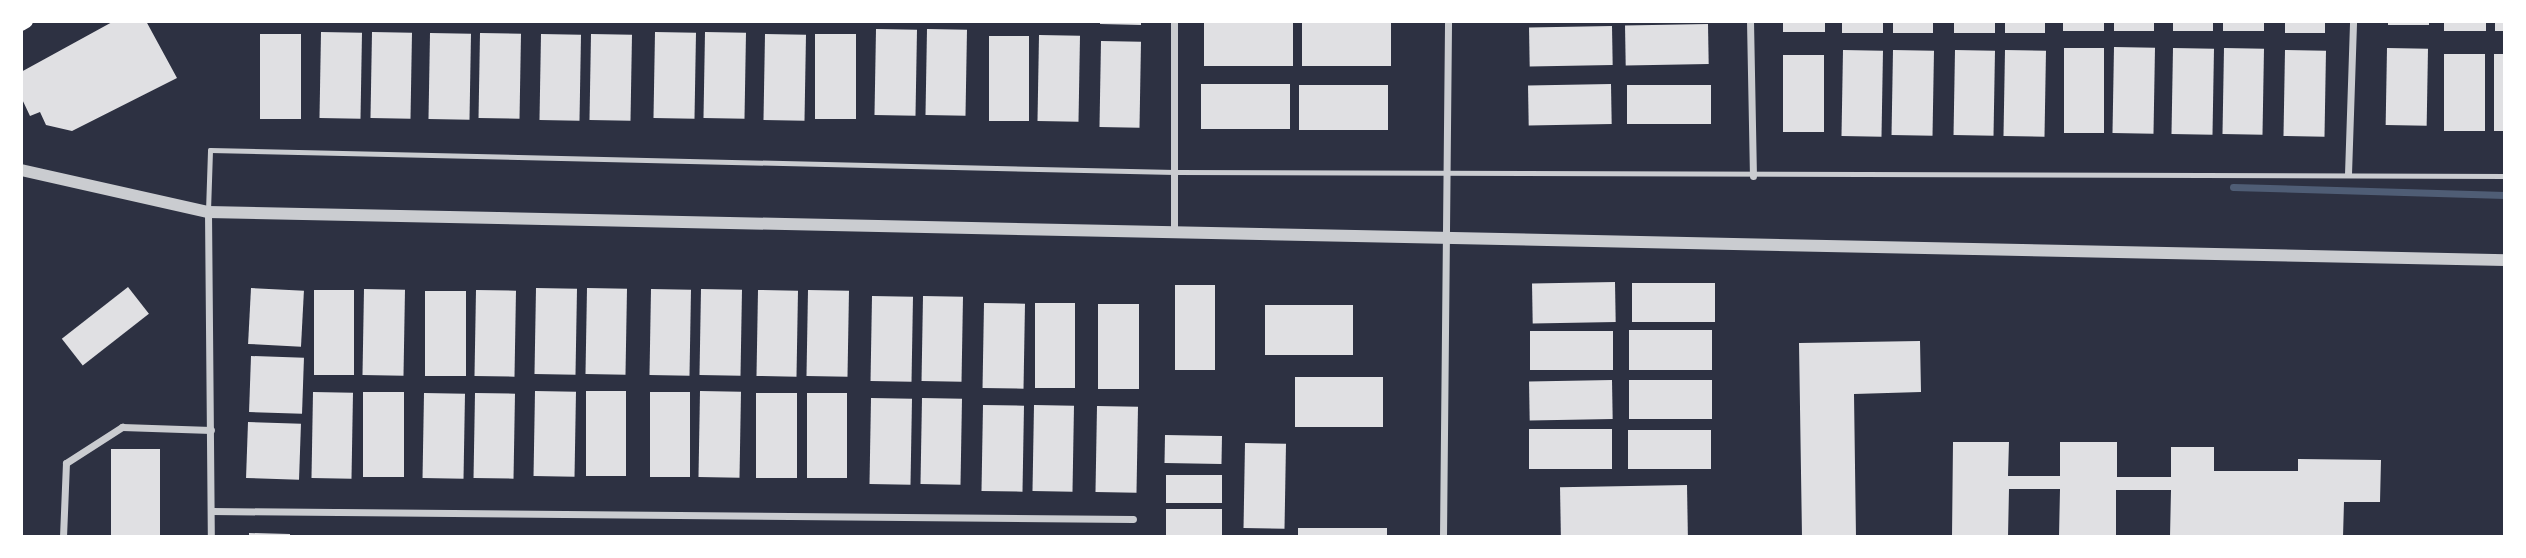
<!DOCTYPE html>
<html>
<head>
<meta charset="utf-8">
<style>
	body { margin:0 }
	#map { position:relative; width:2526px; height:558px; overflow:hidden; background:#2d3142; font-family:Literata,serif }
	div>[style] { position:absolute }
	.stream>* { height:7px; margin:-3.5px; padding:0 3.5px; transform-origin:3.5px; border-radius:3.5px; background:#4f5d75 }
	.building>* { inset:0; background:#e0e0e3; transform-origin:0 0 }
	.service>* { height:5px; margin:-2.5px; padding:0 2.5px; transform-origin:2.5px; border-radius:2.5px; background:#caccd0 }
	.minor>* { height:7px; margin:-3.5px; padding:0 3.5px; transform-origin:3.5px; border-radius:3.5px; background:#caccd0 }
	.tertiary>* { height:12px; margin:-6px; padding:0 6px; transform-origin:6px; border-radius:6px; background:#caccd0 }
	.secondary>* { height:14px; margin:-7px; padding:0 7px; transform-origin:7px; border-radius:7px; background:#fff }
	span { translate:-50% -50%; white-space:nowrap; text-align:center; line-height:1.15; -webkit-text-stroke:7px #fff; paint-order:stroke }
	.frame { position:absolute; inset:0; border:23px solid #fff; pointer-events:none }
</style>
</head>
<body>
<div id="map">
	<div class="stream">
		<i style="left:2233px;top:187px;width:272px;rotate:1.7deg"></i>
	</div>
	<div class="building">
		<i style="clip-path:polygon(114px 21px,146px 21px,177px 78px,72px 131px,46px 125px,40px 112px,30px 116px,21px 97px,21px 72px)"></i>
		<i style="clip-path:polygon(1100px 21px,1141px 21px,1141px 25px,1100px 24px)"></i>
		<i style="left:1204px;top:21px;width:89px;height:45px"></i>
		<i style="left:1302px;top:21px;width:89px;height:45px"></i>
		<i style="left:1783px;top:21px;width:42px;height:11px"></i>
		<i style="left:1842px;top:21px;width:41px;height:12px"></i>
		<i style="left:1893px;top:21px;width:40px;height:12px"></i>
		<i style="left:1954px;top:21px;width:41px;height:12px"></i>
		<i style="left:2005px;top:21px;width:40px;height:12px"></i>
		<i style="left:2063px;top:21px;width:41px;height:10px"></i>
		<i style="left:2114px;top:21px;width:40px;height:10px"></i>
		<i style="left:2173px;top:21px;width:40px;height:10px"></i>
		<i style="left:2223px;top:21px;width:41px;height:10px"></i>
		<i style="left:2285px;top:21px;width:40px;height:12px"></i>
		<i style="left:2388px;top:21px;width:41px;height:4px"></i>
		<i style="left:2444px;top:21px;width:42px;height:10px"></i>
		<i style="left:2495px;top:21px;width:10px;height:10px"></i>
		<i style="left:1708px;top:24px;width:40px;height:83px;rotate:89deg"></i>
		<i style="left:1612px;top:26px;width:39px;height:83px;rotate:89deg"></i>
		<i style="left:876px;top:29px;width:41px;height:86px;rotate:1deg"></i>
		<i style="left:927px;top:29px;width:40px;height:86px;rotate:1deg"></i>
		<i style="left:321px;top:32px;width:41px;height:86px;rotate:1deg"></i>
		<i style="left:372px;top:32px;width:40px;height:86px;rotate:1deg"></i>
		<i style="left:655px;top:32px;width:41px;height:86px;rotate:1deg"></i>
		<i style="left:705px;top:32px;width:41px;height:86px;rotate:1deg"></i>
		<i style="left:430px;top:33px;width:41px;height:86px;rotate:1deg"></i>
		<i style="left:480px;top:33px;width:41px;height:85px;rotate:1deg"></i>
		<i style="left:260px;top:34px;width:41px;height:85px"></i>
		<i style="left:541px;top:34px;width:40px;height:86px;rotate:1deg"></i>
		<i style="left:591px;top:34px;width:41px;height:86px;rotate:1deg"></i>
		<i style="left:765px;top:34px;width:41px;height:86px;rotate:1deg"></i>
		<i style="left:815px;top:34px;width:41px;height:85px"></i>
		<i style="left:1039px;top:35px;width:41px;height:86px;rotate:1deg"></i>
		<i style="left:989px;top:36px;width:40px;height:85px"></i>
		<i style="left:1101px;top:41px;width:40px;height:86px;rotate:1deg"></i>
		<i style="left:2114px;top:47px;width:41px;height:86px;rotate:1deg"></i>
		<i style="left:2064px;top:48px;width:40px;height:85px"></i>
		<i style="left:2173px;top:48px;width:41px;height:86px;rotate:1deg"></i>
		<i style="left:2224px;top:48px;width:40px;height:86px;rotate:1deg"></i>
		<i style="left:2387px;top:48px;width:41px;height:77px;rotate:1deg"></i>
		<i style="left:1843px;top:50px;width:40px;height:86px;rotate:1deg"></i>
		<i style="left:1893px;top:50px;width:41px;height:85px;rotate:1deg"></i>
		<i style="left:1955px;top:50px;width:40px;height:85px;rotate:1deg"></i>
		<i style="left:2005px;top:50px;width:41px;height:86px;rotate:1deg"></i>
		<i style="left:2285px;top:50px;width:41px;height:86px;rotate:1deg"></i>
		<i style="left:2485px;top:54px;width:77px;height:41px;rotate:90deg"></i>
		<i style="left:2494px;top:54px;width:11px;height:77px"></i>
		<i style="left:1783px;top:55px;width:41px;height:77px"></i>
		<i style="left:1290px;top:84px;width:45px;height:89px;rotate:90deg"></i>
		<i style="left:1611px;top:84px;width:40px;height:83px;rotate:89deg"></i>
		<i style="left:1299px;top:85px;width:89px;height:45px"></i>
		<i style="left:1711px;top:85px;width:39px;height:84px;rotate:90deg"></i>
		<i style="left:1615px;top:282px;width:40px;height:83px;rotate:89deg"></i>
		<i style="left:1715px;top:283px;width:39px;height:83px;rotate:90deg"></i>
		<i style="left:1175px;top:285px;width:40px;height:85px"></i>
		<i style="left:128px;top:287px;width:34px;height:84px;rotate:52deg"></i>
		<i style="left:251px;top:288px;width:53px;height:56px;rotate:3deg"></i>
		<i style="left:536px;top:288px;width:41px;height:86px;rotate:1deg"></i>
		<i style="left:587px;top:288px;width:40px;height:86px;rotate:1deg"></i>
		<i style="left:364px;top:289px;width:41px;height:86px;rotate:1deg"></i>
		<i style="left:651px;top:289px;width:40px;height:86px;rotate:1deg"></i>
		<i style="left:701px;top:289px;width:41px;height:86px;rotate:1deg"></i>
		<i style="left:314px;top:290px;width:40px;height:85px"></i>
		<i style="left:476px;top:290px;width:40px;height:86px;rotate:1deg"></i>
		<i style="left:758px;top:290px;width:40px;height:86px;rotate:1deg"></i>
		<i style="left:808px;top:290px;width:41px;height:86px;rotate:1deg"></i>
		<i style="left:425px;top:291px;width:41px;height:85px"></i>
		<i style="left:872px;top:296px;width:41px;height:85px;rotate:1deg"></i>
		<i style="left:923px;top:296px;width:40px;height:85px;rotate:1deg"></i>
		<i style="left:984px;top:303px;width:41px;height:85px;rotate:1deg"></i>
		<i style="left:1035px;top:303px;width:40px;height:85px"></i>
		<i style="left:1098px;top:304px;width:41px;height:85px"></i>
		<i style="left:1265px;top:305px;width:88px;height:50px"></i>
		<i style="left:1712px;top:330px;width:40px;height:83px;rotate:90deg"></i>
		<i style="left:1613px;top:331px;width:39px;height:83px;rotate:90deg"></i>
		<i style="clip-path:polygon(1920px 341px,1921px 392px,1854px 394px,1856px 537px,1802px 537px,1799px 343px)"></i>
		<i style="left:251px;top:356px;width:53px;height:56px;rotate:2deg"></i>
		<i style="left:1295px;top:377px;width:88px;height:50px"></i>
		<i style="left:1612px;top:380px;width:39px;height:83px;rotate:89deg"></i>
		<i style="left:1712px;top:380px;width:39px;height:83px;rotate:90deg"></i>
		<i style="left:535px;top:391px;width:41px;height:85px;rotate:1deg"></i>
		<i style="left:586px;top:391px;width:40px;height:85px"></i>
		<i style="left:700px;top:391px;width:41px;height:86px;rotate:1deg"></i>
		<i style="left:313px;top:392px;width:40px;height:86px;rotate:1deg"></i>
		<i style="left:363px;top:392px;width:41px;height:85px"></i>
		<i style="left:650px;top:392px;width:40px;height:85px"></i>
		<i style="left:424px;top:393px;width:41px;height:85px;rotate:1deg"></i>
		<i style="left:475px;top:393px;width:40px;height:85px;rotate:1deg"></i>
		<i style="left:756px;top:393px;width:41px;height:85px"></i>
		<i style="left:807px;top:393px;width:40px;height:85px"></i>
		<i style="left:871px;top:398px;width:41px;height:86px;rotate:1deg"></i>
		<i style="left:922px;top:398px;width:40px;height:86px;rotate:1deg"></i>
		<i style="left:983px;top:405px;width:41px;height:86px;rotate:1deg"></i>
		<i style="left:1034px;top:405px;width:40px;height:86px;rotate:1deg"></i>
		<i style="left:1097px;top:406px;width:41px;height:86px;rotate:1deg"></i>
		<i style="left:248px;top:422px;width:53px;height:56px;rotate:2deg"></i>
		<i style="left:1612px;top:429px;width:40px;height:83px;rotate:90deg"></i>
		<i style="left:1711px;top:430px;width:39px;height:83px;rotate:90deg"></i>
		<i style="left:1165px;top:435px;width:57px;height:28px;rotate:1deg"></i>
		<i style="clip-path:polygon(1953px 442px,2009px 442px,2008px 476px,2060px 476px,2060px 442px,2117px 442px,2117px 477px,2171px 477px,2171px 447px,2214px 447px,2214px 471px,2298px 471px,2298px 459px,2381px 460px,2380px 502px,2344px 502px,2343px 537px,2170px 537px,2171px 490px,2116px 490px,2116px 537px,2059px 537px,2060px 489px,2009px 489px,2008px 537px,1952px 537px)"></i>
		<i style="left:1245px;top:443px;width:41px;height:85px;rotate:1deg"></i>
		<i style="left:111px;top:449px;width:49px;height:88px"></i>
		<i style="left:1166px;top:475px;width:56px;height:28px"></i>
		<i style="left:1687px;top:485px;width:52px;height:127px;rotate:89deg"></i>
		<i style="left:1166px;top:509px;width:56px;height:28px"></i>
		<i style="left:1298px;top:528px;width:89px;height:9px"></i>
		<i style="clip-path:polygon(249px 533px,290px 534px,290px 537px,249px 537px)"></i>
	</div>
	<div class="service">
		<i style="left:208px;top:211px;width:61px;rotate:-88.1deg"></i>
		<i style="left:210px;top:150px;width:965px;rotate:1.31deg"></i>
		<i style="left:1175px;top:172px;width:1330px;rotate:0.17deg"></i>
	</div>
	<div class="minor">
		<i style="left:1750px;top:21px;width:155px;rotate:88.9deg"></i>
		<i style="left:2348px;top:174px;width:153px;rotate:-88.1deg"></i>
		<i style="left:208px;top:212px;width:325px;rotate:89.5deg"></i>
		<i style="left:1174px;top:234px;width:213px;rotate:-90deg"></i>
		<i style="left:212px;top:511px;width:921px;rotate:0.5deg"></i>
		<i style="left:63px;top:537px;width:74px;rotate:-87.7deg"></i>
		<i style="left:66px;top:463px;width:67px;rotate:-32.7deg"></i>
		<i style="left:122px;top:427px;width:89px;rotate:1.9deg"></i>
		<i style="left:1443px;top:537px;width:516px;rotate:-89.44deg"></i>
	</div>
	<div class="tertiary">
		<i style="left:21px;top:170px;width:192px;rotate:12.7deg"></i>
		<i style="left:208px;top:212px;width:2298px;rotate:1.2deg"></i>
	</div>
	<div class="secondary">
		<i style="left:21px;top:24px;width:6px;rotate:-31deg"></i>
	</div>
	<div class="frame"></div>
</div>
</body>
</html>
